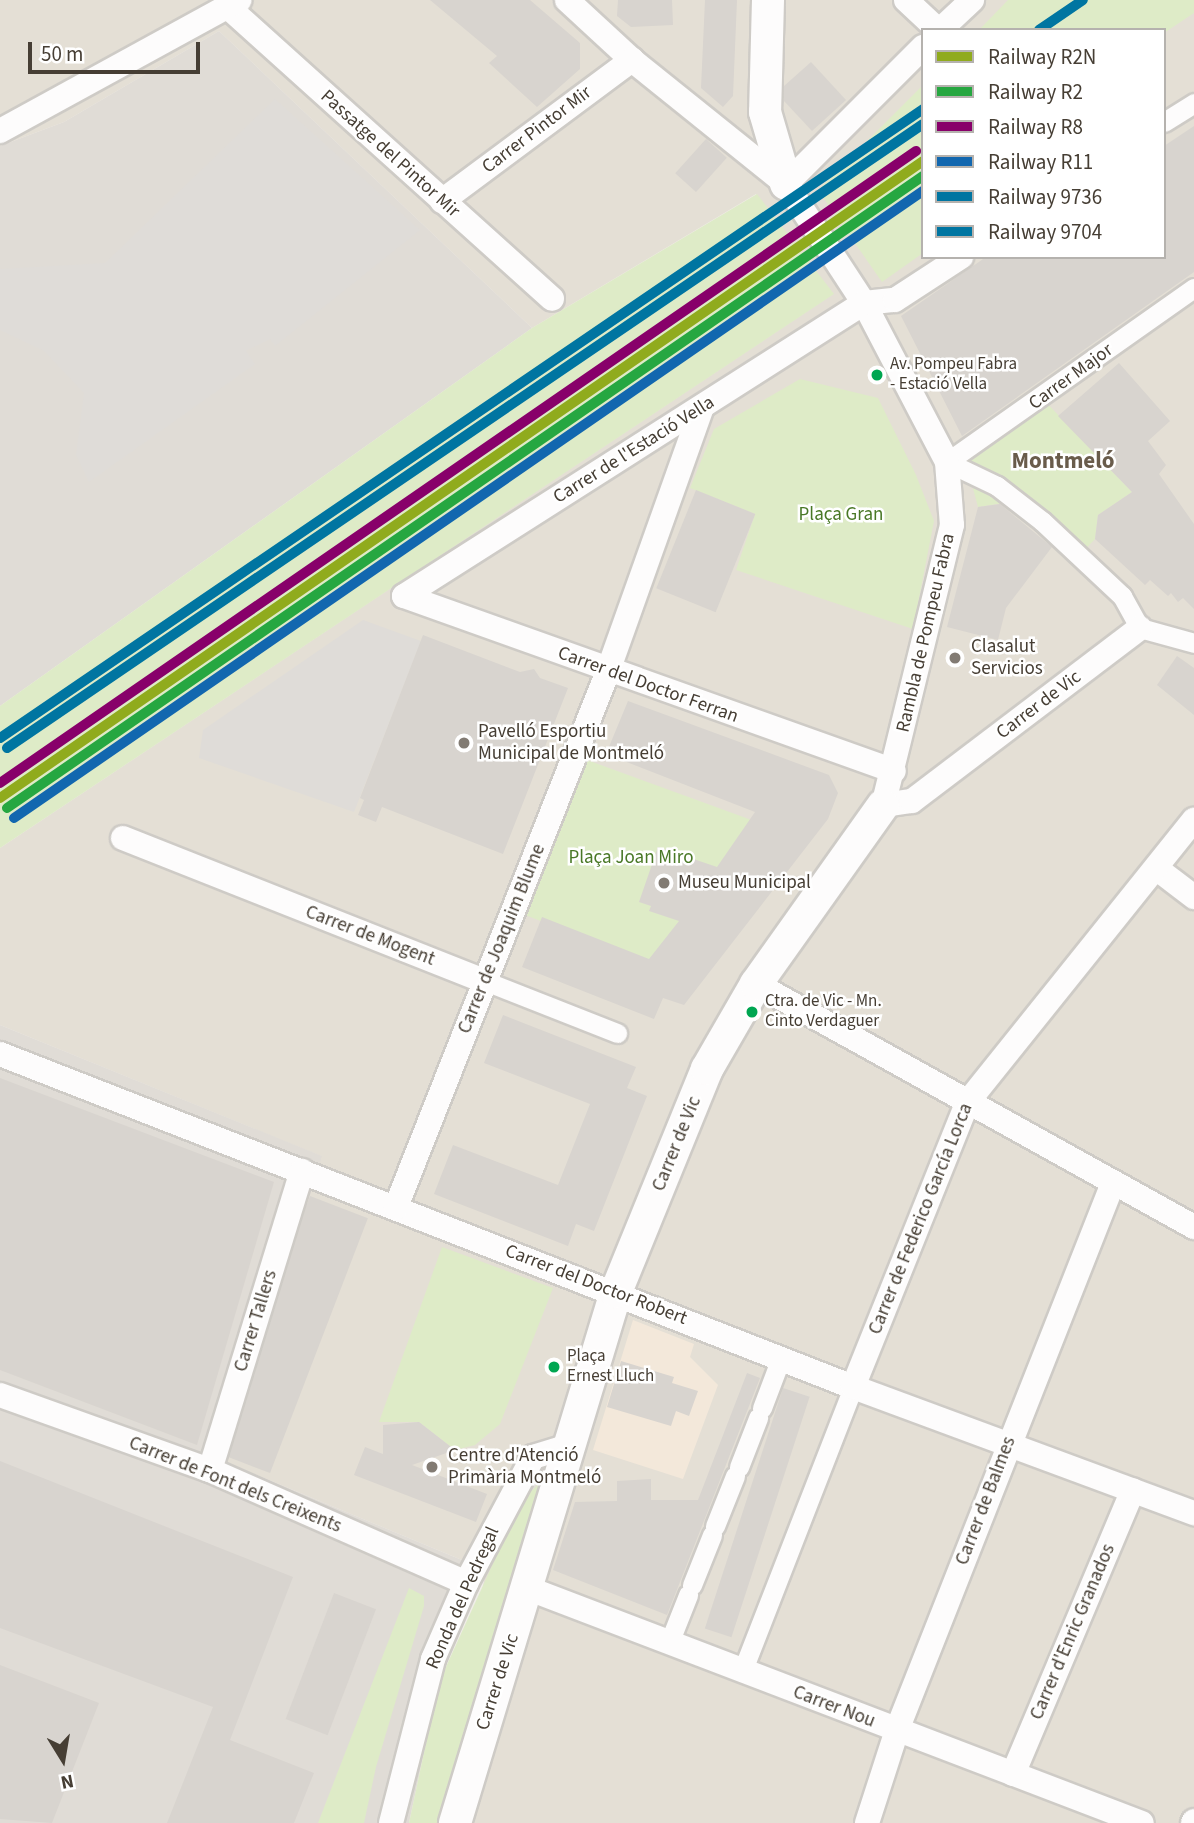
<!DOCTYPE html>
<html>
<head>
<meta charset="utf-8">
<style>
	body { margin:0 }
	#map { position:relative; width:1194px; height:1823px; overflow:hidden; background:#f0ede8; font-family:"Source Sans 3",sans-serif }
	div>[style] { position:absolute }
	.residential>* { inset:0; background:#e4dfd5 }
	.commercial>* { inset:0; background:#f3e8da }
	.industrial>* { inset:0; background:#e0dcd6 }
	.green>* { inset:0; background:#deebc7 }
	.parking>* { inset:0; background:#dfdcd8 }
	.building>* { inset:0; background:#d8d4cf; transform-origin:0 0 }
	.roads { filter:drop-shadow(2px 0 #cecbc6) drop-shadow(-2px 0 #cecbc6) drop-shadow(0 2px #cecbc6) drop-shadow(0 -2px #cecbc6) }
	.pedestrian>* { height:19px; margin:-9.5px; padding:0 9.5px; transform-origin:9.5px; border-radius:9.5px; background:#fdfcfc }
	.minor>* { height:24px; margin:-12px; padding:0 12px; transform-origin:12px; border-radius:12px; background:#fdfcfc }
	.tertiary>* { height:32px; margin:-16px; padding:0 16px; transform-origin:16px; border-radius:16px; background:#fdfcfc }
	.rail-1>* { height:10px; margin:-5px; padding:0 5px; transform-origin:5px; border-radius:5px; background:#90ab1d }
	.rail-2>* { height:10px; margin:-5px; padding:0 5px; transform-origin:5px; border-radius:5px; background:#26a741 }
	.rail-3>* { height:10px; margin:-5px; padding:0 5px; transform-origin:5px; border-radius:5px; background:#88006a }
	.rail-4>* { height:10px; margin:-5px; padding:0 5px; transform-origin:5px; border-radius:5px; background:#1267af }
	.rail-5>* { height:10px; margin:-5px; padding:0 5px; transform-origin:5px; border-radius:5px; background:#0075a1 }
	.rail-6>* { height:10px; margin:-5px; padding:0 5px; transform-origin:5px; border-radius:5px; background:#0075a1 }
	.dots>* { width:19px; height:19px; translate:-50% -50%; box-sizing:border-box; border:4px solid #fff; border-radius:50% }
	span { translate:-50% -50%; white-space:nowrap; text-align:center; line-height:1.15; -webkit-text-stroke:5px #fff; paint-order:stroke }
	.bus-label { font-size:17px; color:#463e34 }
	.left { translate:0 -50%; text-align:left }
	.street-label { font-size:19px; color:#463e34 }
	.park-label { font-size:19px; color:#497826 }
	.poi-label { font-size:19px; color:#463e34 }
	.quarter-label { font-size:23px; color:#695c4b; font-weight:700 }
	.legend { position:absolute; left:921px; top:28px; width:245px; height:231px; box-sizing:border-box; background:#fff; border:2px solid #b5b2ae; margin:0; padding:9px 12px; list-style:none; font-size:21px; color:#463e34 }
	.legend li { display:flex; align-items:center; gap:14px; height:35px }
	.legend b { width:35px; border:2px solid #b5b2ae }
	.north { position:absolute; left:28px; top:1725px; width:70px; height:70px; -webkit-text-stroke:5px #fff; paint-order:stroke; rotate:169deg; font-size:19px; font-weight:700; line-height:28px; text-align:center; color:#463e34 }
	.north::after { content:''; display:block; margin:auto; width:24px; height:32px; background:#463e34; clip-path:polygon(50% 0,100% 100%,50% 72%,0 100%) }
	.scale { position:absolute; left:28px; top:42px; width:172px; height:32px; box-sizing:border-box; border:4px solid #463e34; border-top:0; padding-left:9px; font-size:21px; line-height:24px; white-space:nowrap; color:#463e34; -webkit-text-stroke:5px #fff; paint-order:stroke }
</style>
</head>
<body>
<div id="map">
	<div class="residential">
		<i style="clip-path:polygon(evenodd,0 0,1194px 0,1194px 1823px,439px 1823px,486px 1570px,223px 1461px,321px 1156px,0 1025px,0 848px,833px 294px,756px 194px,532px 328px,219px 31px,64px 122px,0 146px,0 0,923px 30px,1164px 30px,1164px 257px,923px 257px,923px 30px)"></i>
	</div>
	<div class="commercial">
		<i style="clip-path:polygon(633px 1320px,694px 1344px,690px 1357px,718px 1385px,683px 1479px,593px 1450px)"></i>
	</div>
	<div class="industrial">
		<i style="clip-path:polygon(219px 31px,532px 328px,0 706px,0 146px,64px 122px)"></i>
		<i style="clip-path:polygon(0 1025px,322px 1156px,223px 1461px,486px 1570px,439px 1682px,409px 1823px,0 1823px)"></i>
	</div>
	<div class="green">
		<i style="clip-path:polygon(1008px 0,1194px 0,1194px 13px,1164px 33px,979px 30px)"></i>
		<i style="clip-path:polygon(923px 85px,923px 253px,882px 282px,818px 190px)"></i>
		<i style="clip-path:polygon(757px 194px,834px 294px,0 848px,0 706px,532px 328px)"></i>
		<i style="clip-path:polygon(800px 379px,878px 398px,916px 475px,934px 521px,913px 629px,736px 570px,755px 514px,690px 488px,714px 429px)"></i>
		<i style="clip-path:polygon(1040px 396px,1132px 492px,1098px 515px,1095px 539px,1073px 562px,1004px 503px,978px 507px,962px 448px)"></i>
		<i style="clip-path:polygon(587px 760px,757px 822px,648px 962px,525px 915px)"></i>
		<i style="clip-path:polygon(442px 1247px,553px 1288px,500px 1424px,475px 1445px,455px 1450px,419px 1422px,379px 1422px)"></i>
		<i style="clip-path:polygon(544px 1479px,439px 1823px,409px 1823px,439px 1682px,522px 1500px)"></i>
		<i style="clip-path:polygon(409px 1588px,424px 1596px,424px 1606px,376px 1767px,364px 1823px,318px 1823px)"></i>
	</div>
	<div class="parking">
		<i style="clip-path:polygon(275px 99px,420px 230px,275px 346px,270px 339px,246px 351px,255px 364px,89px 482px,76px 455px,84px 393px,44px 351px,0 330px,0 269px,105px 263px)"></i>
		<i style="clip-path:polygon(363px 620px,421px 641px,354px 812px,199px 758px,203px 730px)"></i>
	</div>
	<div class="building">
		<i style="clip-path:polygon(430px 0,530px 0,580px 43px,580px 69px,537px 107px,489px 63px,497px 56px)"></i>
		<i style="clip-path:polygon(618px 0,672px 0,673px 25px,631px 27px,617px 16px)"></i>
		<i style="clip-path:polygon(705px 0,737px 0,733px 96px,723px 107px,701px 88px)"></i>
		<i style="clip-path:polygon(811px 62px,846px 100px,812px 131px,784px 101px,784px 86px)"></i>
		<i style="clip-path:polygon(1194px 126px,1194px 272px,962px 436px,901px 316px,986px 257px,1164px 257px,1164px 146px)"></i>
		<i style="left:706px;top:139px;width:28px;height:46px;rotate:42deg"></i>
		<i style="clip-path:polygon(1119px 363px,1170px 421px,1148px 441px,1166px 465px,1159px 474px,1194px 524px,1194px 609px,1183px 598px,1178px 602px,1171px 593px,1168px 596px,1150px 580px,1145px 585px,1095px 539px,1098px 515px,1132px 492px,1058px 416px)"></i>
		<i style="left:696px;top:490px;width:64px;height:106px;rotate:22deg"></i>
		<i style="clip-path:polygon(1000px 504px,1052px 547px,1006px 608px,998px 640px,947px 627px,978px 507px)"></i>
		<i style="clip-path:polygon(423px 635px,520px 672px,534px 669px,540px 678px,568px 688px,503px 854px,382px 807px,376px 822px,358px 815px,364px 800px,360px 798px)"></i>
		<i style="clip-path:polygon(1177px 656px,1194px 668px,1194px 715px,1157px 685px)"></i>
		<i style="clip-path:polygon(628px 701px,829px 775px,838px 793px,828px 819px,684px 1005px,663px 998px,654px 1019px,522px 967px,542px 917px,649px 959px,679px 921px,649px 911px,651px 906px,639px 902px,658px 847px,717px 867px,755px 812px,606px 754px)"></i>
		<i style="clip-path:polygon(503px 1015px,636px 1067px,627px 1088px,647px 1096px,594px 1231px,576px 1224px,568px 1246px,434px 1194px,453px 1145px,558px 1185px,590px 1104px,484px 1063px)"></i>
		<i style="clip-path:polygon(0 1078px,274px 1182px,197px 1445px,0 1370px)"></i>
		<i style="left:310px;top:1196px;width:62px;height:273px;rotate:21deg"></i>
		<i style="clip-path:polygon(621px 1361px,674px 1377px,672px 1383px,698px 1391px,689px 1416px,676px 1411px,671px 1426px,607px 1407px)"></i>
		<i style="clip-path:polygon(747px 1373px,760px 1378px,667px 1615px,553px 1570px,575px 1502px,617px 1501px,617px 1481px,651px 1479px,651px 1500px,698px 1500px)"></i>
		<i style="left:783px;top:1388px;width:28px;height:253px;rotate:18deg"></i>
		<i style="clip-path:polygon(419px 1422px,455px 1450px,412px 1465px,487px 1494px,476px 1522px,354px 1475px,365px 1447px,383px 1454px,383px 1425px)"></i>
		<i style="clip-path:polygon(0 1461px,293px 1577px,230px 1740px,314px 1773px,294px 1823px,167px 1823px,213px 1707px,0 1628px)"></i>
		<i style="left:334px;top:1593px;width:45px;height:135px;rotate:21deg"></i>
		<i style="clip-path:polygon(0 1665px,99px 1703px,52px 1823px,0 1819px)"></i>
	</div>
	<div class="roads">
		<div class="pedestrian">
			<i style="left:1164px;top:122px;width:36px;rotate:-32deg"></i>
			<i style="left:947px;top:462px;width:55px;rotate:25.6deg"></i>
			<i style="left:997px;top:486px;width:57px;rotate:37.9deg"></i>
			<i style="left:1042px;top:521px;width:110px;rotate:43.2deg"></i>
			<i style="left:1122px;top:596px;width:37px;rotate:61deg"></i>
			<i style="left:1140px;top:628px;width:56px;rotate:15.5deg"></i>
			<i style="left:947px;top:462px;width:302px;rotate:-35.2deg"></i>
			<i style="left:485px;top:981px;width:142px;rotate:21.5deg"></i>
			<i style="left:762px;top:1408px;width:53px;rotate:-69.2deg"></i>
			<i style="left:739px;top:1467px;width:53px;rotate:-68.8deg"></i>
			<i style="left:715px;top:1526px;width:54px;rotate:-68.2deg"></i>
			<i style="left:692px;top:1585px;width:54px;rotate:-68.2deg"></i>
			<i style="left:669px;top:1643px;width:52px;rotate:-68.4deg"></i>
			<i style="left:742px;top:1672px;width:306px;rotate:-68.7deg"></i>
		</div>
		<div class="minor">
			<i style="left:567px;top:0;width:88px;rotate:42.7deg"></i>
			<i style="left:632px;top:60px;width:198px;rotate:38.8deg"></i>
			<i style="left:786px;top:184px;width:142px;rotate:56.8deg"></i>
			<i style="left:864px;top:303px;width:179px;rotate:62.4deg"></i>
			<i style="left:947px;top:462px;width:63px;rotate:85.5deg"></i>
			<i style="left:952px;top:525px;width:288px;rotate:103.8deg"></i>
			<i style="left:883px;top:805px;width:29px;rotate:-8deg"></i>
			<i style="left:912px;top:801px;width:286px;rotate:-37.2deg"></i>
			<i style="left:906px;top:0;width:44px;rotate:43.2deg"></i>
			<i style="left:228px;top:7px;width:436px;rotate:42deg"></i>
			<i style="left:940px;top:30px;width:44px;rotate:-43.2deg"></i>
			<i style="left:0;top:131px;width:273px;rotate:-28.7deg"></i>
			<i style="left:786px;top:184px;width:194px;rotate:-45deg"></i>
			<i style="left:442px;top:201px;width:237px;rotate:-36.6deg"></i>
			<i style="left:404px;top:596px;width:545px;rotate:-32.5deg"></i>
			<i style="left:864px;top:303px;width:31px;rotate:-6deg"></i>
			<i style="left:895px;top:300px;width:79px;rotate:-33.1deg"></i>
			<i style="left:404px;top:596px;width:520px;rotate:19.65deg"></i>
			<i style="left:123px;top:838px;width:389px;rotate:21.6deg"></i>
			<i style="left:1156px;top:868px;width:48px;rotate:37.3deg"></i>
			<i style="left:756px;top:984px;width:501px;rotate:29.02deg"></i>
			<i style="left:0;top:1054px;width:916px;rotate:21.33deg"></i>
			<i style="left:853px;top:1387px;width:364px;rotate:20.3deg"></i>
			<i style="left:396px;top:1207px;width:576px;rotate:-68.42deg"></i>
			<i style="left:608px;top:671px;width:280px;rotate:-70.4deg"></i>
			<i style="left:853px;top:1387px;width:306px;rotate:-68.1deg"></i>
			<i style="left:967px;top:1103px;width:363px;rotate:-51.3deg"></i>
			<i style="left:0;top:1395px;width:223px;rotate:19.7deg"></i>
			<i style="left:210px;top:1470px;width:280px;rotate:23.8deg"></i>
			<i style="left:210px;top:1470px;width:313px;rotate:-72.9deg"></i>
			<i style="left:527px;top:1588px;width:658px;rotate:20.91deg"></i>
			<i style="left:1013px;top:1774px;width:308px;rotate:-67.1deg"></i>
			<i style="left:391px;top:1823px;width:169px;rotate:-75.6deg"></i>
			<i style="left:433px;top:1659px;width:83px;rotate:-66.5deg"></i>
			<i style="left:466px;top:1583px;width:143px;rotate:-62deg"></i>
			<i style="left:533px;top:1457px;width:39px;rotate:-17deg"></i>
			<i style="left:867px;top:1823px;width:98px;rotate:-72.1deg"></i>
			<i style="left:897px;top:1730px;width:588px;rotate:-68.45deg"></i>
			<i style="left:1193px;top:1823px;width:2px;rotate:-63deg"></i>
		</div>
		<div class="tertiary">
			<i style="left:768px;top:0;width:112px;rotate:91.5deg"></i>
			<i style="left:765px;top:112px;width:75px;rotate:73.7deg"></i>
			<i style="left:455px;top:1823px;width:555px;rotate:-73.13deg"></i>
			<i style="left:616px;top:1292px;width:241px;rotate:-67.8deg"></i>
			<i style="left:707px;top:1069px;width:98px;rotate:-60deg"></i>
			<i style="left:756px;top:984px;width:219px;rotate:-54.6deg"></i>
		</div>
	</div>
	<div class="rail-1">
		<i style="left:0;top:798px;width:1121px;rotate:-34.61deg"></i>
	</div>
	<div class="rail-2">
		<i style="left:7px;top:808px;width:1113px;rotate:-34.6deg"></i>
	</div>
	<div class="rail-3">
		<i style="left:0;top:783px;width:1113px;rotate:-34.6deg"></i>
	</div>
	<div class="rail-4">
		<i style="left:14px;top:818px;width:1104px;rotate:-34.6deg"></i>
	</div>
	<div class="rail-5">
		<i style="left:1039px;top:30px;width:53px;rotate:-34.3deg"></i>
		<i style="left:0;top:738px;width:1117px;rotate:-34.27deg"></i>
	</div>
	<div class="rail-6">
		<i style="left:7px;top:748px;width:1108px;rotate:-34.26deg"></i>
	</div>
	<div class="dots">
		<i style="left:877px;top:375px;background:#00a651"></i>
		<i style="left:955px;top:658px;background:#827b73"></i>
		<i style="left:464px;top:743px;background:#827b73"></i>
		<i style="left:664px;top:883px;background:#827b73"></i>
		<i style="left:752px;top:1012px;background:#00a651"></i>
		<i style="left:554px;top:1367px;background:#00a651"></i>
		<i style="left:432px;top:1467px;background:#827b73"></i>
	</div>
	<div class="bus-label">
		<span class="left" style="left:890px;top:375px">Av. Pompeu Fabra<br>- Estació Vella</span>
		<span class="left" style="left:765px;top:1012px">Ctra. de Vic - Mn.<br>Cinto Verdaguer</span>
		<span class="left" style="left:567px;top:1367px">Plaça<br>Ernest Lluch</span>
	</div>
	<div class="street-label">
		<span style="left:537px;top:130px;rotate:-37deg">Carrer Pintor Mir</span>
		<span style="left:390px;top:154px;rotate:42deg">Passatge del Pintor Mir</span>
		<span style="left:1071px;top:377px;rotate:-36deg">Carrer Major</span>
		<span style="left:634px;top:450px;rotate:-32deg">Carrer de l'Estació Vella</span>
		<span style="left:926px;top:633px;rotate:-77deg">Rambla de Pompeu Fabra</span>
		<span style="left:648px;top:685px;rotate:20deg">Carrer del Doctor Ferran</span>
		<span style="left:1039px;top:705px;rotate:-37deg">Carrer de Vic</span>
		<span style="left:370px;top:936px;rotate:21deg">Carrer de Mogent</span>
		<span style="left:502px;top:939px;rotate:-68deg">Carrer de Joaquim Blume</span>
		<span style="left:677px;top:1144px;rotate:-68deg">Carrer de Vic</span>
		<span style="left:921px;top:1219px;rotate:-68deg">Carrer de Federico García Lorca</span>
		<span style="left:596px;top:1285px;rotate:21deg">Carrer del Doctor Robert</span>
		<span style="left:256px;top:1321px;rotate:-73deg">Carrer Tallers</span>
		<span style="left:235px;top:1485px;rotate:22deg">Carrer de Font dels Creixents</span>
		<span style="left:986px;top:1501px;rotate:-69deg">Carrer de Balmes</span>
		<span style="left:463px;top:1598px;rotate:-66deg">Ronda del Pedregal</span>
		<span style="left:1073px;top:1632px;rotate:-67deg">Carrer d'Enric Granados</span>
		<span style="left:498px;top:1682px;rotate:-72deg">Carrer de Vic</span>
		<span style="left:834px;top:1707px;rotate:21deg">Carrer Nou</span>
	</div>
	<div class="park-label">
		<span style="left:841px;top:515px">Plaça Gran</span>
		<span style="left:631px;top:858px">Plaça Joan Miro</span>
	</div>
	<div class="poi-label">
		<span class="left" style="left:971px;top:658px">Clasalut<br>Servicios</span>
		<span class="left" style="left:478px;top:743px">Pavelló Esportiu<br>Municipal de Montmeló</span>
		<span class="left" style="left:678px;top:883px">Museu Municipal</span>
		<span class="left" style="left:448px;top:1467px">Centre d'Atenció<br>Primària Montmeló</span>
	</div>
	<div class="quarter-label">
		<span style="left:1063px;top:461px">Montmeló</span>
	</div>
	<ul class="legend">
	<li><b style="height:9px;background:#90ab1d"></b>Railway R2N</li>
	<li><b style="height:9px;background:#26a741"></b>Railway R2</li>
	<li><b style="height:9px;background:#88006a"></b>Railway R8</li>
	<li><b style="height:9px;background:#1267af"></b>Railway R11</li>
	<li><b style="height:9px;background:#0075a1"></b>Railway 9736</li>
	<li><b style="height:9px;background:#0075a1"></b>Railway 9704</li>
	</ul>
	<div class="north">N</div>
	<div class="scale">50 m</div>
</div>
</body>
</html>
